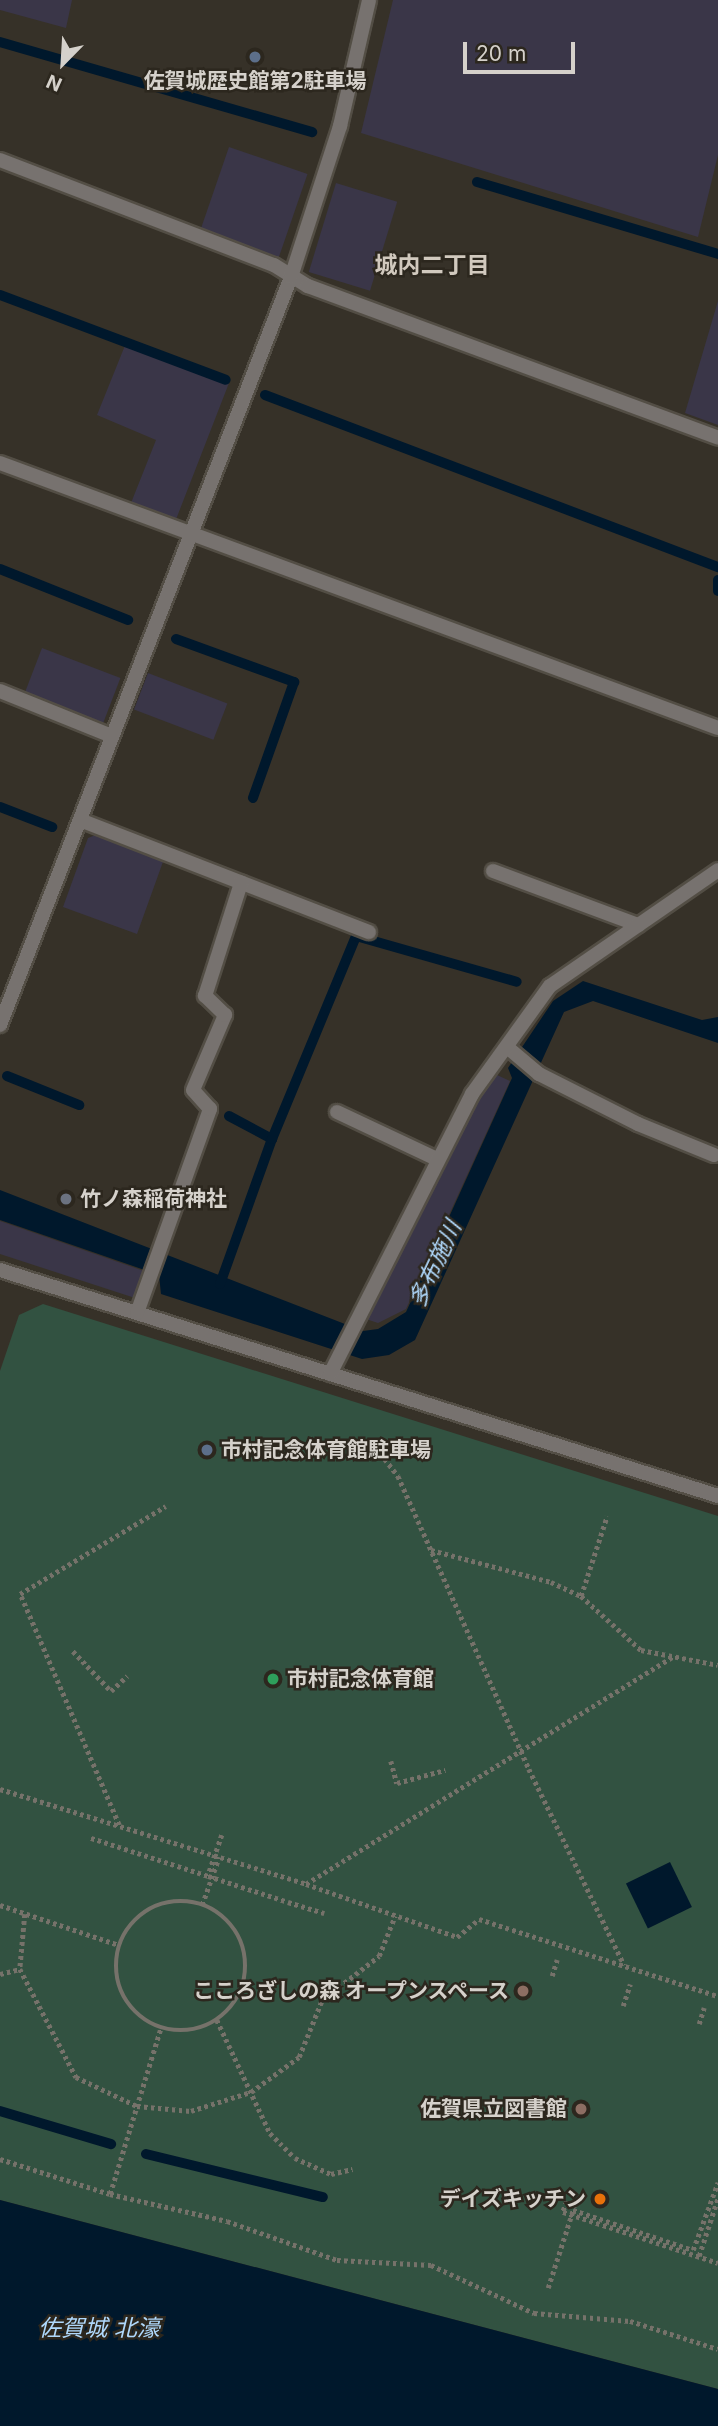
<!DOCTYPE html>
<html>
<head>
<meta charset="utf-8">
<style>
	body { margin:0 }
	#map { position:relative; width:718px; height:2426px; overflow:hidden; background:#363128; font-family:Inter,"Noto Sans JP",sans-serif }
	div>[style] { position:absolute }
	.commercial>* { inset:0; background:#3a3648; transform-origin:0 0 }
	.green>* { inset:0; background:#325241 }
	.water>* { inset:0; background:#00182c; transform-origin:0 0 }
	.stream>* { height:10px; margin:-5px; padding:0 5px; transform-origin:5px; border-radius:5px; background:#00182c }
	.path>* { height:4.5px; margin-top:-2.25px; transform-origin:0; background:repeating-linear-gradient(90deg,#76726a 0 3.5px,transparent 0 7px) }
	.path>.ring { margin:-2.25px; padding:0; box-sizing:content-box; background:none; border:4.5px solid #76726a; border-radius:50% }
	.roads { filter:drop-shadow(2px 0 #534e45) drop-shadow(-2px 0 #534e45) drop-shadow(0 2px #534e45) drop-shadow(0 -2px #534e45) }
	.lane>* { height:14px; margin:-7px; padding:0 7px; transform-origin:7px; border-radius:7px; background:#77726f }
	.street>* { height:14px; margin:-7px; padding:0 7px; transform-origin:7px; border-radius:7px; background:#77726f }
	.path-bridge>* { height:4.5px; margin-top:-2.25px; transform-origin:0; background:repeating-linear-gradient(90deg,#76726a 0 3.5px,transparent 0 7px) }
	.dots>* { width:19px; height:19px; translate:-50% -50%; box-sizing:border-box; border:4px solid #2c271e; border-radius:50% }
	span { translate:-50% -50%; white-space:nowrap; text-align:center; line-height:1.15; -webkit-text-stroke:5px #2c271e; paint-order:stroke }
	.poi-label { font-size:21px; color:#d5d1cb; font-weight:700 }
	.left { translate:0 -50%; text-align:left }
	.right { translate:-100% -50%; text-align:right }
	.neighbourhood-label { font-size:23px; color:#d1c9be; font-weight:700 }
	.water-label { font-size:23px; color:#afd8fb; font-style:italic }
	.north { position:absolute; left:28px; top:28px; width:70px; height:70px; -webkit-text-stroke:5px #2c271e; paint-order:stroke; rotate:204deg; font-size:19px; font-weight:700; line-height:28px; text-align:center; color:#d5d1cb }
	.north::after { content:''; display:block; margin:auto; width:24px; height:32px; background:#d5d1cb; clip-path:polygon(50% 0,100% 100%,50% 72%,0 100%) }
	.scale { position:absolute; left:463px; top:42px; width:112px; height:32px; box-sizing:border-box; border:4px solid #d5d1cb; border-top:0; padding-left:9px; font-size:21px; line-height:24px; white-space:nowrap; color:#d5d1cb; -webkit-text-stroke:5px #2c271e; paint-order:stroke }
</style>
</head>
<body>
<div id="map">
	<div class="commercial">
		<i style="clip-path:polygon(0 0,72px 0,66px 28px,0 10px)"></i>
		<i style="clip-path:polygon(393px 0,718px 0,718px 155px,698px 237px,361px 133px)"></i>
		<i style="left:229px;top:147px;width:83px;height:88px;rotate:19deg"></i>
		<i style="left:336px;top:183px;width:64px;height:93px;rotate:17deg"></i>
		<i style="clip-path:polygon(718px 301px,718px 425px,685px 413px)"></i>
		<i style="clip-path:polygon(126px 343px,229px 383px,175px 522px,131px 503px,156px 440px,97px 415px)"></i>
		<i style="left:42px;top:648px;width:84px;height:49px;rotate:21deg"></i>
		<i style="left:148px;top:673px;width:85px;height:39px;rotate:21deg"></i>
		<i style="clip-path:polygon(98px 834px,164px 859px,137px 934px,63px 907px,88px 838px)"></i>
		<i style="clip-path:polygon(497px 1075px,510px 1081px,406px 1309px,378px 1323px,366px 1319px,478px 1100px)"></i>
		<i style="clip-path:polygon(0 1221px,144px 1271px,135px 1298px,0 1254px)"></i>
	</div>
	<div class="green">
		<i style="clip-path:polygon(43px 1304px,718px 1516px,718px 2389px,0 2200px,0 1371px,19px 1315px)"></i>
	</div>
	<div class="water">
		<i style="clip-path:polygon(583px 981px,702px 1020px,718px 1017px,718px 1043px,593px 1001px,564px 1012px,415px 1340px,389px 1355px,362px 1359px,161px 1294px,159px 1275px,0 1220px,0 1190px,363px 1331px,378px 1329px,406px 1312px,512px 1078px,508px 1068px,553px 1001px)"></i>
		<i style="left:670px;top:1862px;width:50px;height:49px;rotate:64deg"></i>
		<i style="clip-path:polygon(0 2200px,718px 2389px,718px 2426px,0 2426px)"></i>
	</div>
	<div class="stream">
		<i style="left:0;top:42px;width:325px;rotate:16.1deg"></i>
		<i style="left:477px;top:182px;width:252px;rotate:16.6deg"></i>
		<i style="left:0;top:295px;width:241px;rotate:20.6deg"></i>
		<i style="left:265px;top:395px;width:485px;rotate:20.8deg"></i>
		<i style="left:0;top:569px;width:138px;rotate:21.7deg"></i>
		<i style="left:718px;top:580px;width:11px;rotate:90deg"></i>
		<i style="left:176px;top:639px;width:126px;rotate:20deg"></i>
		<i style="left:294px;top:682px;width:123px;rotate:109.5deg"></i>
		<i style="left:0;top:807px;width:56px;rotate:21deg"></i>
		<i style="left:7px;top:1076px;width:78px;rotate:21.9deg"></i>
		<i style="left:229px;top:1116px;width:49px;rotate:28.1deg"></i>
		<i style="left:220px;top:1284px;width:154px;rotate:-70.3deg"></i>
		<i style="left:272px;top:1139px;width:220px;rotate:-67.5deg"></i>
		<i style="left:356px;top:936px;width:167px;rotate:15.9deg"></i>
		<i style="left:0;top:2111px;width:116px;rotate:16.6deg"></i>
		<i style="left:146px;top:2154px;width:182px;rotate:13.7deg"></i>
	</div>
	<div class="path">
		<i style="left:372px;top:1442px;width:43px;rotate:52.6deg"></i>
		<i style="left:398px;top:1476px;width:321px;rotate:65.9deg"></i>
		<i style="left:529px;top:1769px;width:218px;rotate:64.1deg"></i>
		<i style="left:431px;top:1550px;width:124px;rotate:14.9deg"></i>
		<i style="left:551px;top:1582px;width:33px;rotate:25deg"></i>
		<i style="left:581px;top:1596px;width:81px;rotate:42deg"></i>
		<i style="left:641px;top:1650px;width:78px;rotate:11deg"></i>
		<i style="left:581px;top:1596px;width:84px;rotate:-72deg"></i>
		<i style="left:73px;top:1651px;width:55px;rotate:46.5deg"></i>
		<i style="left:111px;top:1691px;width:22px;rotate:-43deg"></i>
		<i style="left:391px;top:1761px;width:23px;rotate:75deg"></i>
		<i style="left:397px;top:1783px;width:50px;rotate:-15.2deg"></i>
		<i style="left:0;top:1789px;width:320px;rotate:17.2deg"></i>
		<i style="left:306px;top:1884px;width:160px;rotate:19.3deg"></i>
		<i style="left:457px;top:1937px;width:28px;rotate:-39deg"></i>
		<i style="left:479px;top:1919px;width:251px;rotate:17.9deg"></i>
		<i style="left:119px;top:1825px;width:251px;rotate:-113.2deg"></i>
		<i style="left:20px;top:1594px;width:170px;rotate:-31.1deg"></i>
		<i style="left:91px;top:1838px;width:123px;rotate:18deg"></i>
		<i style="left:306px;top:1884px;width:433px;rotate:-31.8deg"></i>
		<i class="ring" style="left:116px;top:1901px;width:125.5px;height:125.5px"></i>
		<i style="left:288px;top:1902px;width:38px;rotate:17deg"></i>
		<i style="left:0;top:1905px;width:126px;rotate:18.6deg"></i>
		<i style="left:202px;top:1905px;width:51px;rotate:-70.5deg"></i>
		<i style="left:25px;top:1914px;width:55px;rotate:95.2deg"></i>
		<i style="left:20px;top:1969px;width:122px;rotate:62.6deg"></i>
		<i style="left:76px;top:2077px;width:68px;rotate:25.4deg"></i>
		<i style="left:137px;top:2106px;width:54px;rotate:5.3deg"></i>
		<i style="left:191px;top:2111px;width:63px;rotate:-17.6deg"></i>
		<i style="left:251px;top:2092px;width:59px;rotate:-36.1deg"></i>
		<i style="left:299px;top:2057px;width:61px;rotate:-68deg"></i>
		<i style="left:322px;top:2000px;width:72px;rotate:-37.7deg"></i>
		<i style="left:379px;top:1956px;width:43px;rotate:-68.2deg"></i>
		<i style="left:0;top:1974px;width:21px;rotate:-14deg"></i>
		<i style="left:552px;top:1976px;width:17px;rotate:-73deg"></i>
		<i style="left:623px;top:2006px;width:23px;rotate:-72deg"></i>
		<i style="left:217px;top:2020px;width:125px;rotate:64.9deg"></i>
		<i style="left:270px;top:2133px;width:35px;rotate:45deg"></i>
		<i style="left:295px;top:2158px;width:39px;rotate:24deg"></i>
		<i style="left:331px;top:2174px;width:22px;rotate:-13deg"></i>
		<i style="left:699px;top:2024px;width:17px;rotate:-73deg"></i>
		<i style="left:0;top:2159px;width:115px;rotate:17.7deg"></i>
		<i style="left:110px;top:2194px;width:120px;rotate:13deg"></i>
		<i style="left:227px;top:2221px;width:117px;rotate:19.5deg"></i>
		<i style="left:337px;top:2260px;width:94px;rotate:3deg"></i>
		<i style="left:431px;top:2265px;width:114px;rotate:25deg"></i>
		<i style="left:534px;top:2313px;width:96px;rotate:4.8deg"></i>
		<i style="left:630px;top:2321px;width:92px;rotate:17.7deg"></i>
		<i style="left:110px;top:2194px;width:175px;rotate:-73deg"></i>
		<i style="left:567px;top:2201px;width:12px;rotate:110deg"></i>
		<i style="left:563px;top:2212px;width:163px;rotate:18.2deg"></i>
		<i style="left:575px;top:2204px;width:6px;rotate:108deg"></i>
		<i style="left:573px;top:2210px;width:126px;rotate:18.4deg"></i>
		<i style="left:693px;top:2250px;width:72px;rotate:-69.8deg"></i>
		<i style="left:699px;top:2256px;width:61px;rotate:-71.9deg"></i>
	</div>
	<div class="roads">
		<div class="lane">
			<i style="left:337px;top:1112px;width:110px;rotate:25.2deg"></i>
		</div>
		<div class="street">
			<i style="left:0;top:160px;width:293px;rotate:21deg"></i>
			<i style="left:274px;top:265px;width:40px;rotate:32deg"></i>
			<i style="left:308px;top:286px;width:437px;rotate:20.3deg"></i>
			<i style="left:0;top:463px;width:765px;rotate:20.26deg"></i>
			<i style="left:0;top:691px;width:121px;rotate:21.9deg"></i>
			<i style="left:80px;top:820px;width:310px;rotate:21.2deg"></i>
			<i style="left:493px;top:871px;width:155px;rotate:20.4deg"></i>
			<i style="left:0;top:1025px;width:803px;rotate:-68.74deg"></i>
			<i style="left:291px;top:277px;width:159px;rotate:-72deg"></i>
			<i style="left:340px;top:126px;width:129px;rotate:-77deg"></i>
			<i style="left:507px;top:1047px;width:42px;rotate:40.2deg"></i>
			<i style="left:539px;top:1074px;width:111px;rotate:26.8deg"></i>
			<i style="left:638px;top:1124px;width:82px;rotate:22.2deg"></i>
			<i style="left:0;top:1270px;width:753px;rotate:17.47deg"></i>
			<i style="left:137px;top:1313px;width:217px;rotate:-70.3deg"></i>
			<i style="left:210px;top:1109px;width:25px;rotate:-132deg"></i>
			<i style="left:193px;top:1090px;width:82px;rotate:-66.9deg"></i>
			<i style="left:225px;top:1015px;width:28px;rotate:-136deg"></i>
			<i style="left:205px;top:996px;width:119px;rotate:-72.3deg"></i>
			<i style="left:330px;top:1374px;width:314px;rotate:-63.1deg"></i>
			<i style="left:472px;top:1094px;width:133px;rotate:-54.2deg"></i>
			<i style="left:550px;top:986px;width:204px;rotate:-34.6deg"></i>
		</div>
	</div>
	<div class="path-bridge">
		<i style="left:222px;top:1835px;width:43px;rotate:108.9deg"></i>
		<i style="left:208px;top:1876px;width:84px;rotate:18deg"></i>
		<i style="left:548px;top:2288px;width:82px;rotate:-72.2deg"></i>
	</div>
	<div class="dots">
		<i style="left:255px;top:57px;background:#5c6f8a"></i>
		<i style="left:66px;top:1199px;background:#6b7280"></i>
		<i style="left:207px;top:1450px;background:#5c6f8a"></i>
		<i style="left:273px;top:1679px;background:#2e9e5b"></i>
		<i style="left:523px;top:1991px;background:#8d6e63"></i>
		<i style="left:581px;top:2109px;background:#8d6e63"></i>
		<i style="left:600px;top:2199px;background:#e8710a"></i>
	</div>
	<div class="poi-label">
		<span style="left:255px;top:81px">佐賀城歴史館第2駐車場</span>
		<span class="left" style="left:80px;top:1199px">竹ノ森稲荷神社</span>
		<span class="left" style="left:221px;top:1450px">市村記念体育館駐車場</span>
		<span class="left" style="left:287px;top:1679px">市村記念体育館</span>
		<span class="right" style="left:509px;top:1991px">こころざしの森 オープンスペース</span>
		<span class="right" style="left:567px;top:2109px">佐賀県立図書館</span>
		<span class="right" style="left:586px;top:2199px">デイズキッチン</span>
	</div>
	<div class="neighbourhood-label">
		<span style="left:432px;top:265px">城内二丁目</span>
	</div>
	<div class="water-label">
		<span style="left:435px;top:1264px;rotate:-65deg">多布施川</span>
		<span style="left:99px;top:2328px">佐賀城 北濠</span>
	</div>
	<div class="north">N</div>
	<div class="scale">20 m</div>
</div>
</body>
</html>
